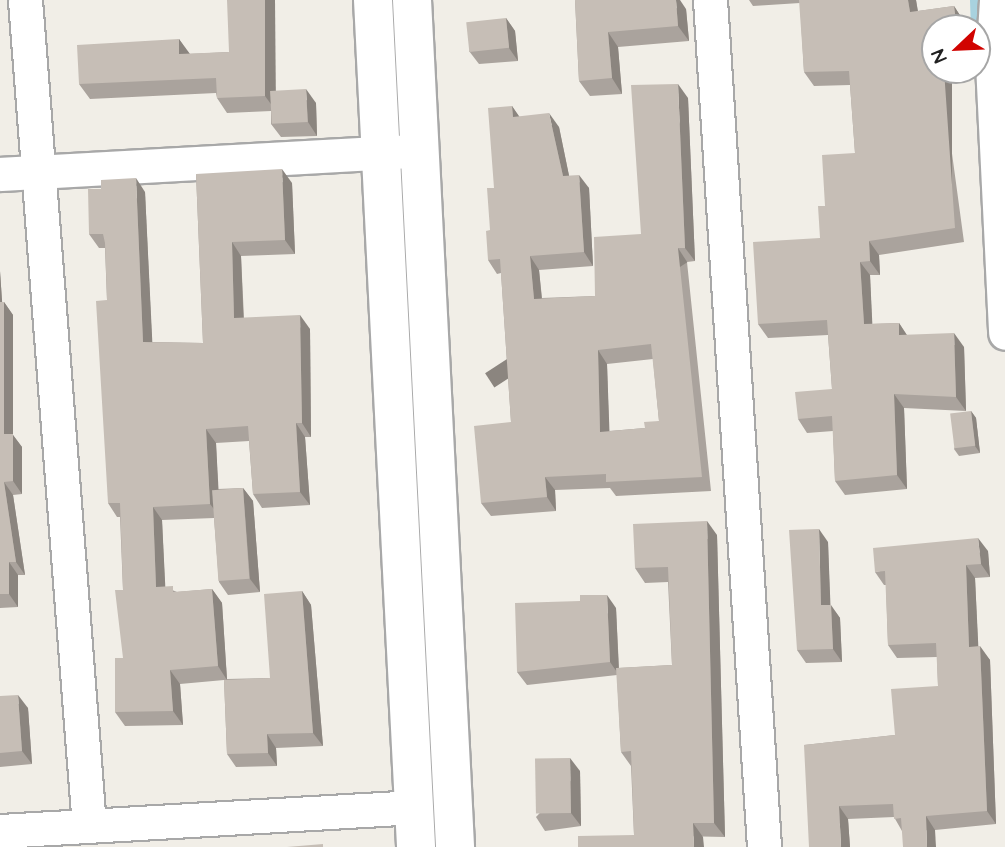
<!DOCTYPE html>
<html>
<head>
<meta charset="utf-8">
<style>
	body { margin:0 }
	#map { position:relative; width:1005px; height:847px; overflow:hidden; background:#f1eee7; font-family:Quicksand,sans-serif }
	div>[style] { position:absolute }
	.stream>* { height:9px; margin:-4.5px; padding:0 4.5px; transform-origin:4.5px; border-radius:4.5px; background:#a8d2df }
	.roads { filter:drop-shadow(2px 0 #a8a8a8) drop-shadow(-2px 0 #a8a8a8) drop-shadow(0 2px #a8a8a8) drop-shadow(0 -2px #a8a8a8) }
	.minor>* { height:33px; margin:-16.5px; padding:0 16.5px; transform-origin:16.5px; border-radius:16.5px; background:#fff }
	.tertiary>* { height:38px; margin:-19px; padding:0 19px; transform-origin:19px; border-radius:19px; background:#fff }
	.wall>* { inset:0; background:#aaa39d }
	.shaded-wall>* { inset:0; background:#8b857f; transform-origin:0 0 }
	.building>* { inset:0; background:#c6beb6; transform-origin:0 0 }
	span { translate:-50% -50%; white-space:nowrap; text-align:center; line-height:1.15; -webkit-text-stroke:5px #fff; paint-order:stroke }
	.north { position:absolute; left:921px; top:14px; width:70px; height:70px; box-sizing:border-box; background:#fff; border:2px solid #a6a6a6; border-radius:50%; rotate:247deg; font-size:19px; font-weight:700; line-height:28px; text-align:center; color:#212121 }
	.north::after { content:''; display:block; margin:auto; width:24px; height:32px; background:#d10300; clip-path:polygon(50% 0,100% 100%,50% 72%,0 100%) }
</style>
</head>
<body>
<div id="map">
	<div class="stream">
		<i style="left:974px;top:0;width:28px;rotate:88deg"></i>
	</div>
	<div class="roads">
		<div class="minor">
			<i style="left:25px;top:0;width:828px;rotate:85.57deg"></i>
			<i style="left:710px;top:0;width:849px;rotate:86.35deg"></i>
			<i style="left:996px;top:0;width:64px;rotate:93.6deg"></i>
			<i style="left:992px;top:64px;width:269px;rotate:87.2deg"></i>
			<i style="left:0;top:174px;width:407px;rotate:-3.2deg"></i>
			<i style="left:0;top:831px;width:414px;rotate:-3.3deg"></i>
		</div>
		<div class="tertiary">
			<i style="left:373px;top:0;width:848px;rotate:87.09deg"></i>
			<i style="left:412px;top:0;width:848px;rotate:87.09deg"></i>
		</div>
	</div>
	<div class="wall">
		<i style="clip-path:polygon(575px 0,686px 9px,689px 41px,618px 47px,622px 94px,590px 96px,579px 81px)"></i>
		<i style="clip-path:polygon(749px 0,916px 0,918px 11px,954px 6px,963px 20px,935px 28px,964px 242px,879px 255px,880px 275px,870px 275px,872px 324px,899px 323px,907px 335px,964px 347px,966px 411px,904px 408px,907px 489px,845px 495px,835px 481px,833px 431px,807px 433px,798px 419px,832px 389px,828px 335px,768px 338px,758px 324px,820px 238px,825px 206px,855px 153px,850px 85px,814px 86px,804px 72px,800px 3px,753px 6px)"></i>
		<i style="clip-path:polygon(506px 18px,515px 31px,518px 61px,479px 64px,469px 51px)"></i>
		<i style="clip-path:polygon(179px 39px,189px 54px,229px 52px,276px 91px,316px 103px,317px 136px,281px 137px,271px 124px,271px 111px,227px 113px,217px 98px,216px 93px,90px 99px,79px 84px)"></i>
		<i style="clip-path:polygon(evenodd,688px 98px,695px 261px,687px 262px,711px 491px,616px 496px,610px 488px,555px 490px,556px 511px,491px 516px,481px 503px,511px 422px,501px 273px,497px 274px,488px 260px,494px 188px,512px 106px,519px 117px,559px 127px,569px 176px,589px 188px,593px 266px,539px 270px,542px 298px,595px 296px,641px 234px,688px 98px,653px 359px,659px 421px,645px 428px,609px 431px,607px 364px,653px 359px)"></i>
		<i style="clip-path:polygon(196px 174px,292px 183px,295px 254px,241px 256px,244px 318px,310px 329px,311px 437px,305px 437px,310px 505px,262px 508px,253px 494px,249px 441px,216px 443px,218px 489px,243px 488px,253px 501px,260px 592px,228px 595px,219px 582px,214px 518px,162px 520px,165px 587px,177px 592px,212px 589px,222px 603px,227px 679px,270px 678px,302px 591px,311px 605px,323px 746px,276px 748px,277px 766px,236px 767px,227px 754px,224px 680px,180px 684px,183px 725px,125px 726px,115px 712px,123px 658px,123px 590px,120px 517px,117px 517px,108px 503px,107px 300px,105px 248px,99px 248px,89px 234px,145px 192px,152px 342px,203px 343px)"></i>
		<i style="clip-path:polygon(0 271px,2px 302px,4px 302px,13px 315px,13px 435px,22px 447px,22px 494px,13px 495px,25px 575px,18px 575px,18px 607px,0 608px)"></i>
		<i style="clip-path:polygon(971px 411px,976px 418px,980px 453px,959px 456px,954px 449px)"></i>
		<i style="clip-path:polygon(717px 535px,725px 837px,634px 835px,631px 766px,621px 752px,617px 675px,527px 685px,517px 672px,616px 608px,619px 668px,672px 665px,668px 582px,645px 583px,635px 568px)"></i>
		<i style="clip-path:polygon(828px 542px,830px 605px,840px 618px,842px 662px,806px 663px,797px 650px)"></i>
		<i style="clip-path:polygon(988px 551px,990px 577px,975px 578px,978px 646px,990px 660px,996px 824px,935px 830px,902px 831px,894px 817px,848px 819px,850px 847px,804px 745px,895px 735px,938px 686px,937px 657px,897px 658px,888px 645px,886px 585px,884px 585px,875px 572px)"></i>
		<i style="clip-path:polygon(0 696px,28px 708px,32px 764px,0 767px)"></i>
		<i style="clip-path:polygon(580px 771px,581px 826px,545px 831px,536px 817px)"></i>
	</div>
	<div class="shaded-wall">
		<i style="clip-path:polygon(265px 0,275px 0,276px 111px,265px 96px)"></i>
		<i style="clip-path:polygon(676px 0,680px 0,686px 9px,689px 41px,678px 26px)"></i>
		<i style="clip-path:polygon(908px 0,916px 0,920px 26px,910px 12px)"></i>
		<i style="clip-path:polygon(954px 6px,963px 20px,965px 28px,957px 28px)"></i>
		<i style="clip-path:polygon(506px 18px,515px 31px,518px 61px,509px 48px)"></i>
		<i style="clip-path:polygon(608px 32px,618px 47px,622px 94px,612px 78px)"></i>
		<i style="clip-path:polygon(179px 39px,190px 54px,179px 54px)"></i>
		<i style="left:944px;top:70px;width:8px;height:158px"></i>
		<i style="clip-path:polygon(678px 84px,688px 98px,695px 261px,685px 248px)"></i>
		<i style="clip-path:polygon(306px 89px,316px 103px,317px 136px,308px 122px)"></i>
		<i style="clip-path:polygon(512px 106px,521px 119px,513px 117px)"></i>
		<i style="clip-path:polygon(549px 113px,559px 127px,572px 190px,563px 176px)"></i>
		<i style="clip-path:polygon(282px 169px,292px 183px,295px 254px,285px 240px)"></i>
		<i style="clip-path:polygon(579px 175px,589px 188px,593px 266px,584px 252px)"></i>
		<i style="clip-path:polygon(136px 178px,145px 192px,153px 356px,143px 342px)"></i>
		<i style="clip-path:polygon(869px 241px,879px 255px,880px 275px,870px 261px)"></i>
		<i style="clip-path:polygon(232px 242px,241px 256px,244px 332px,234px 318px)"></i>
		<i style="left:678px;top:248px;width:17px;height:230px;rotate:57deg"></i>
		<i style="clip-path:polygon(530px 256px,539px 270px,543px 312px,534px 299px)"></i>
		<i style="clip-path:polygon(860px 262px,870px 275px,873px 338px,864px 324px)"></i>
		<i style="clip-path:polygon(0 271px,3px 315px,0 310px)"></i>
		<i style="clip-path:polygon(4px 302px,13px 315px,13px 435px,22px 447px,22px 494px,13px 481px,4px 434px)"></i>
		<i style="clip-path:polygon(300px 315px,310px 329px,311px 437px,302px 423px)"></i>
		<i style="clip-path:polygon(899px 323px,908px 337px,899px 335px)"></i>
		<i style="clip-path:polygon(954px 333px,964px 347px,966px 411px,956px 397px)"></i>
		<i style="clip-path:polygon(598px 350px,607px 364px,610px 446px,600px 432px)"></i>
		<i style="clip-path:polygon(894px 394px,904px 408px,907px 489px,897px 475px)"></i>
		<i style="clip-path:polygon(971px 411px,976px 418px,980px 453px,975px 446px)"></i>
		<i style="clip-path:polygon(296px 423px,305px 437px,310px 505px,300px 492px)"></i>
		<i style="clip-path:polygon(206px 429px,216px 443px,220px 517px,210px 504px)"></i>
		<i style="clip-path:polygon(545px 477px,555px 490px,556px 511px,547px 497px)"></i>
		<i style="clip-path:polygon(4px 482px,13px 495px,25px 575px,16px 562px)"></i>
		<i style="clip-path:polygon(243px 488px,253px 501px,260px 592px,250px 579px)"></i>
		<i style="clip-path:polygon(153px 507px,162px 520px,166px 601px,156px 587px)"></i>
		<i style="clip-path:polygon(707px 521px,717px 535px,725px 837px,714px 823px)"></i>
		<i style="clip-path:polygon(819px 529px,828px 542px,831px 619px,821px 605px)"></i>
		<i style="clip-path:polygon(978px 538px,988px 551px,990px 577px,981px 564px)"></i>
		<i style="clip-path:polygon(9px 562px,18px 575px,18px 607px,9px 594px)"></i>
		<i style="clip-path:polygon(966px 565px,975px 578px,979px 660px,969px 647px)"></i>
		<i style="clip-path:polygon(212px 589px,222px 603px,227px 680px,218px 666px)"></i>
		<i style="clip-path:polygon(302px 591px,311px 605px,323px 746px,313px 733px)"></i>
		<i style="clip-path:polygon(607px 595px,616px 608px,619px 675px,610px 662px)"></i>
		<i style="clip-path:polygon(831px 605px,840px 618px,842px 662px,833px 649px)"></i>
		<i style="clip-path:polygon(980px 646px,990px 660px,996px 824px,987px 811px)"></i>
		<i style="clip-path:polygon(170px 670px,180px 684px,183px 725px,173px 711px)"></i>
		<i style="clip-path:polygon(18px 695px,28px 708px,32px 764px,22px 751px)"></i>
		<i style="clip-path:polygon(267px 734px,276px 748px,277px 766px,268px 753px)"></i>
		<i style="clip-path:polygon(570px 758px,580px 771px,581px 826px,571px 813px)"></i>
		<i style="clip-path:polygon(839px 806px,848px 819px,850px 847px,841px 847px)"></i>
		<i style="clip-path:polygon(926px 816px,935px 830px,936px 847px,927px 847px)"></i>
		<i style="clip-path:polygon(693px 823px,703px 837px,704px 847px,694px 847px)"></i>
	</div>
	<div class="building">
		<i style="clip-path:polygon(227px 0,265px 0,265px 96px,217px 98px,216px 78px,79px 84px,77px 45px,179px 39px,179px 54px,229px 52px)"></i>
		<i style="clip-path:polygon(575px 0,676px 0,678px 26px,608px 32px,612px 78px,579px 81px)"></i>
		<i style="clip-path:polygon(799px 0,908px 0,910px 12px,954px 6px,957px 28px,935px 28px,935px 70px,944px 70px,955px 228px,869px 241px,870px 261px,860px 262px,864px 324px,899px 323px,899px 335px,954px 333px,956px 397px,894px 394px,897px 475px,835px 481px,832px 416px,798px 419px,795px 392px,832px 389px,827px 320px,758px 324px,753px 242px,820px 238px,818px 206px,825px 206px,822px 155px,855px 153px,849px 71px,804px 72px)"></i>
		<i style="left:506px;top:18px;width:30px;height:40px;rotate:84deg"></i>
		<i style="clip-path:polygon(evenodd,678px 84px,685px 248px,678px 248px,702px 477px,606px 482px,606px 474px,545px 477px,547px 497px,481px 503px,474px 426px,511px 422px,500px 259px,488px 260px,486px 231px,490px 230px,487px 188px,494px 188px,488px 108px,512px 106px,513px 117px,549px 113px,563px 176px,579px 175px,584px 252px,530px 256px,534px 299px,595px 296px,594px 237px,641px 234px,631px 85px,678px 84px,651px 344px,659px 421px,644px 422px,645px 428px,600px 432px,598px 350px,651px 344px)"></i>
		<i style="left:306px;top:89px;width:33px;height:36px;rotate:87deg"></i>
		<i style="clip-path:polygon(282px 169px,285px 240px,232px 242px,234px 318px,300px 315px,302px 423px,296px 423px,300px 492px,253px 494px,248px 426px,206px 429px,210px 504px,153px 507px,156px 587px,173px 586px,173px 592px,212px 589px,218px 666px,170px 670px,173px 711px,115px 712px,115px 658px,123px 658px,115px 590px,123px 590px,120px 503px,108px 503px,96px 301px,107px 300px,105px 243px,103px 234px,89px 234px,88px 189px,101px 189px,101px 180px,136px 178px,143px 342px,203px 343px,196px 174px)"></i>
		<i style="clip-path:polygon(0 302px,4px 302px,4px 434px,13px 434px,13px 481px,4px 482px,16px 562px,9px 562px,9px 594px,0 594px)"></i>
		<i style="left:971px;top:411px;width:35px;height:21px;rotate:83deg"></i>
		<i style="left:243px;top:488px;width:91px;height:31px;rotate:86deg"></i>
		<i style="clip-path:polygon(707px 521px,714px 823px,693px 823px,694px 847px,578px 847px,578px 836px,634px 835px,631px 751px,621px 752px,616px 668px,672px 665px,668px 567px,635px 568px,633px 524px)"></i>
		<i style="clip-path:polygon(819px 529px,821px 605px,831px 605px,833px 649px,797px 650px,789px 530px)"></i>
		<i style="clip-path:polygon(978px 538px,981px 564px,966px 565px,969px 647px,980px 646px,987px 811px,926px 816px,927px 847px,903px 847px,901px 818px,894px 819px,893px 804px,839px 806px,841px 847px,809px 847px,804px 745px,895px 735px,891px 689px,938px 686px,936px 643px,888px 645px,885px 571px,875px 572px,873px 548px)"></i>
		<i style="clip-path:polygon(302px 591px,313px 733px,267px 734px,268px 753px,227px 754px,224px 680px,270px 678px,264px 594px)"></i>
		<i style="clip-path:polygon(580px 595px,607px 595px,610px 662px,517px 672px,515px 603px,580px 601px)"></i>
		<i style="clip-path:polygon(18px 695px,22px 751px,0 753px,0 696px)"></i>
		<i style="left:570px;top:758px;width:55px;height:35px;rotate:89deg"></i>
		<i style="clip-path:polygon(323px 844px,323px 847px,287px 847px)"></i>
	</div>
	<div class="north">N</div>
</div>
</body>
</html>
